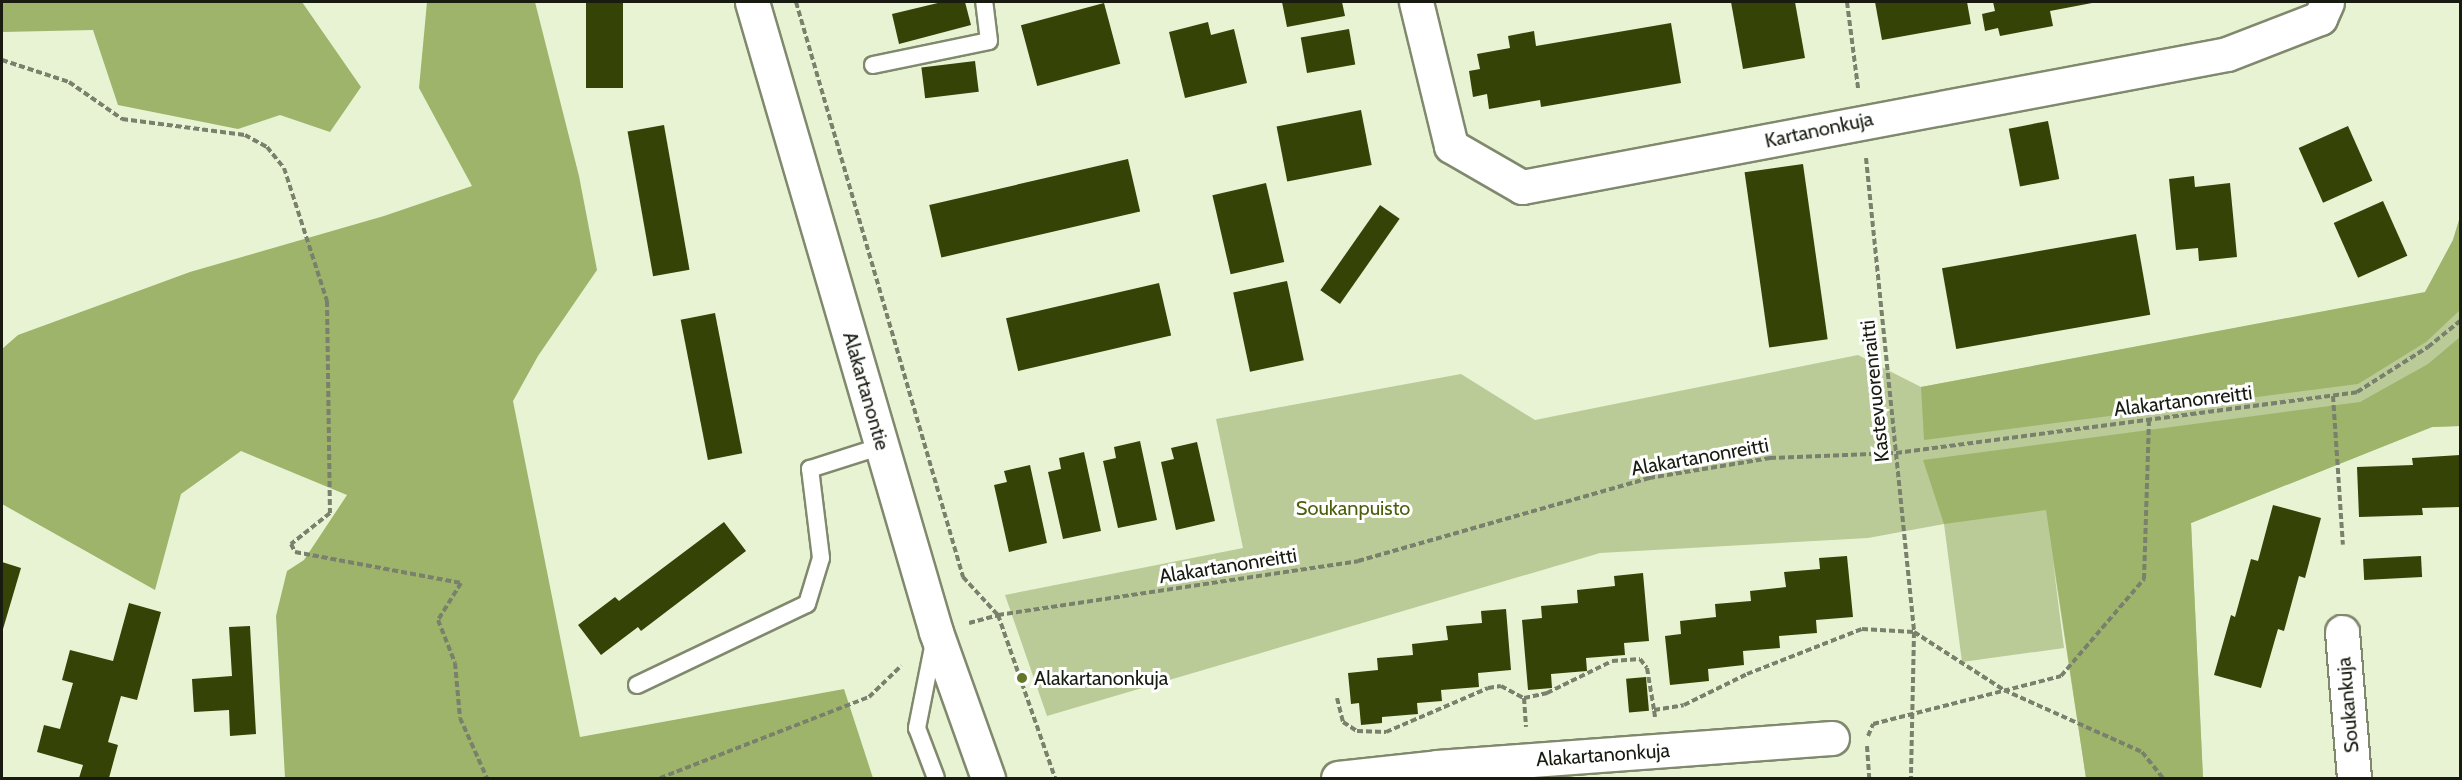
<!DOCTYPE html>
<html>
<head>
<meta charset="utf-8">
<style>
	body { margin:0 }
	#map { position:relative; width:2462px; height:780px; overflow:hidden; background:#e8f3d4; font-family:Cabin,sans-serif }
	div>[style] { position:absolute }
	.green>* { inset:0; background:#bacb98 }
	.forest>* { inset:0; background:#9eb46a }
	.building>* { inset:0; background:#354307; transform-origin:0 0 }
	.path>* { height:4px; margin-top:-2px; transform-origin:0; background:repeating-linear-gradient(90deg,#79806c 0 6px,transparent 0 9px) }
	.roads { filter:drop-shadow(2px 0 #80896d) drop-shadow(-2px 0 #80896d) drop-shadow(0 2px #80896d) drop-shadow(0 -2px #80896d) }
	.service>* { height:16px; margin:-8px; padding:0 8px; transform-origin:8px; border-radius:8px; background:#fff }
	.minor>* { height:33px; margin:-16.5px; padding:0 16.5px; transform-origin:16.5px; border-radius:16.5px; background:#fff }
	.tertiary>* { height:33px; margin:-16.5px; padding:0 16.5px; transform-origin:16.5px; border-radius:16.5px; background:#fff }
	.dots>* { width:16px; height:16px; translate:-50% -50%; box-sizing:border-box; border:3px solid #fff; border-radius:50% }
	span { translate:-50% -50%; white-space:nowrap; text-align:center; line-height:1.15; -webkit-text-stroke:6px #fff; paint-order:stroke }
	.street-label { font-size:20px; color:#171b10 }
	.park-label { font-size:20px; color:#4c600b }
	.poi-label { font-size:20px; color:#171b10 }
	.left { translate:0 -50%; text-align:left }
	.frame { position:absolute; inset:0; border:3px solid #171b10; pointer-events:none }
</style>
</head>
<body>
<div id="map">
	<div class="green">
		<i style="clip-path:polygon(2460px 217px,2460px 426px,2432px 427px,2191px 523px,2203px 778px,2086px 778px,2053px 562px,2064px 648px,1962px 662px,1944px 524px,1868px 538px,1600px 553px,1047px 716px,1005px 595px,1243px 548px,1216px 419px,1461px 374px,1535px 420px,1858px 355px,1921px 387px,2425px 293px,2453px 240px)"></i>
	</div>
	<div class="forest">
		<i style="clip-path:polygon(2px 2px,302px 2px,361px 87px,330px 132px,280px 115px,238px 129px,118px 105px,93px 30px,2px 32px)"></i>
		<i style="clip-path:polygon(427px 2px,535px 2px,579px 176px,597px 270px,538px 356px,513px 401px,580px 737px,844px 689px,873px 778px,285px 778px,276px 616px,287px 571px,304px 560px,347px 495px,241px 451px,181px 494px,155px 590px,2px 504px,2px 349px,18px 335px,190px 272px,384px 216px,472px 186px,419px 88px)"></i>
		<i style="clip-path:polygon(2460px 217px,2460px 310px,2426px 342px,2358px 384px,1924px 440px,1921px 387px,2425px 292px,2453px 240px)"></i>
		<i style="clip-path:polygon(2460px 337px,2460px 426px,2432px 427px,2191px 523px,2203px 778px,2086px 778px,2046px 510px,1944px 524px,1923px 460px,2360px 402px,2428px 364px)"></i>
	</div>
	<div class="building">
		<i style="left:586px;top:2px;width:37px;height:86px"></i>
		<i style="clip-path:polygon(942px 2px,965px 2px,971px 25px,899px 44px,892px 14px)"></i>
		<i style="clip-path:polygon(1282px 2px,1342px 2px,1345px 16px,1287px 27px)"></i>
		<i style="clip-path:polygon(1731px 2px,1795px 2px,1805px 58px,1743px 69px)"></i>
		<i style="clip-path:polygon(1875px 2px,1967px 2px,1971px 24px,1882px 40px)"></i>
		<i style="clip-path:polygon(1993px 2px,2092px 2px,2092px 3px,2050px 11px,2053px 26px,2000px 36px,1998px 28px,1985px 31px,1982px 14px,1995px 11px)"></i>
		<i style="left:1104px;top:3px;width:63px;height:86px;rotate:75deg"></i>
		<i style="clip-path:polygon(1208px 22px,1211px 35px,1234px 29px,1247px 83px,1185px 98px,1169px 32px)"></i>
		<i style="clip-path:polygon(1671px 23px,1681px 83px,1541px 107px,1540px 100px,1489px 109px,1487px 94px,1473px 97px,1469px 71px,1480px 69px,1477px 54px,1510px 48px,1508px 36px,1534px 31px,1536px 46px)"></i>
		<i style="left:1349px;top:29px;width:36px;height:49px;rotate:80deg"></i>
		<i style="left:975px;top:61px;width:31px;height:54px;rotate:83deg"></i>
		<i style="left:1361px;top:110px;width:56px;height:86px;rotate:79deg"></i>
		<i style="left:2048px;top:121px;width:59px;height:40px;rotate:79deg"></i>
		<i style="left:664px;top:125px;width:147px;height:37px;rotate:80deg"></i>
		<i style="left:2348px;top:126px;width:60px;height:54px;rotate:66deg"></i>
		<i style="left:1128px;top:159px;width:54px;height:204px;rotate:77deg"></i>
		<i style="left:1803px;top:164px;width:177px;height:59px;rotate:82deg"></i>
		<i style="clip-path:polygon(2194px 176px,2195px 187px,2230px 183px,2237px 257px,2199px 261px,2198px 248px,2176px 250px,2169px 179px)"></i>
		<i style="left:1266px;top:183px;width:81px;height:55px;rotate:77deg"></i>
		<i style="left:2383px;top:201px;width:60px;height:54px;rotate:66deg"></i>
		<i style="left:1380px;top:205px;width:24px;height:104px;rotate:35deg"></i>
		<i style="left:2136px;top:234px;width:82px;height:197px;rotate:80deg"></i>
		<i style="left:1287px;top:281px;width:81px;height:55px;rotate:78deg"></i>
		<i style="left:1159px;top:283px;width:54px;height:157px;rotate:77deg"></i>
		<i style="left:715px;top:313px;width:143px;height:35px;rotate:79deg"></i>
		<i style="clip-path:polygon(1140px 441px,1157px 520px,1118px 528px,1103px 461px,1116px 458px,1114px 447px)"></i>
		<i style="clip-path:polygon(1197px 442px,1215px 521px,1176px 530px,1161px 462px,1174px 459px,1171px 448px)"></i>
		<i style="clip-path:polygon(1084px 452px,1101px 531px,1063px 539px,1048px 472px,1061px 469px,1059px 458px)"></i>
		<i style="clip-path:polygon(2460px 455px,2460px 507px,2422px 508px,2423px 515px,2359px 517px,2357px 467px,2413px 465px,2412px 458px)"></i>
		<i style="clip-path:polygon(1030px 465px,1047px 543px,1009px 552px,994px 485px,1007px 482px,1004px 471px)"></i>
		<i style="clip-path:polygon(2273px 505px,2321px 518px,2305px 578px,2299px 576px,2284px 631px,2278px 629px,2261px 688px,2214px 675px,2231px 615px,2235px 617px,2251px 559px,2258px 561px)"></i>
		<i style="clip-path:polygon(724px 522px,746px 551px,641px 631px,638px 627px,601px 655px,578px 625px,615px 597px,619px 601px)"></i>
		<i style="clip-path:polygon(1847px 556px,1853px 617px,1816px 620px,1817px 633px,1779px 636px,1780px 648px,1743px 651px,1744px 665px,1708px 669px,1709px 681px,1670px 685px,1665px 636px,1681px 634px,1680px 621px,1716px 617px,1715px 604px,1751px 601px,1750px 591px,1786px 587px,1784px 572px,1820px 569px,1819px 558px)"></i>
		<i style="left:2421px;top:556px;width:21px;height:58px;rotate:87deg"></i>
		<i style="clip-path:polygon(2px 562px,21px 568px,3px 629px,2px 628px)"></i>
		<i style="clip-path:polygon(1643px 573px,1649px 641px,1624px 643px,1625px 655px,1586px 658px,1587px 671px,1551px 674px,1552px 688px,1528px 690px,1522px 620px,1542px 618px,1541px 606px,1578px 603px,1577px 590px,1615px 586px,1614px 576px)"></i>
		<i style="clip-path:polygon(129px 603px,161px 612px,137px 700px,121px 696px,108px 742px,118px 745px,109px 778px,79px 778px,83px 765px,37px 752px,44px 725px,60px 729px,73px 683px,62px 680px,70px 650px,113px 661px)"></i>
		<i style="clip-path:polygon(1506px 609px,1511px 670px,1478px 673px,1479px 687px,1441px 690px,1442px 701px,1417px 703px,1418px 714px,1382px 717px,1382px 723px,1361px 725px,1359px 703px,1351px 704px,1348px 673px,1378px 670px,1377px 658px,1413px 655px,1412px 644px,1448px 640px,1446px 626px,1482px 623px,1481px 611px)"></i>
		<i style="clip-path:polygon(250px 626px,256px 734px,230px 736px,229px 710px,194px 712px,192px 679px,232px 676px,229px 627px)"></i>
		<i style="left:1646px;top:677px;width:34px;height:20px;rotate:85deg"></i>
	</div>
	<div class="path">
		<i style="left:796px;top:2px;width:599px;rotate:73.8deg"></i>
		<i style="left:963px;top:577px;width:52px;rotate:47.4deg"></i>
		<i style="left:998px;top:615px;width:173px;rotate:70.7deg"></i>
		<i style="left:1847px;top:2px;width:87px;rotate:82.7deg"></i>
		<i style="left:2px;top:60px;width:71px;rotate:18.2deg"></i>
		<i style="left:69px;top:82px;width:65px;rotate:34.9deg"></i>
		<i style="left:122px;top:119px;width:124px;rotate:7.4deg"></i>
		<i style="left:245px;top:135px;width:25px;rotate:29deg"></i>
		<i style="left:267px;top:147px;width:27px;rotate:51deg"></i>
		<i style="left:284px;top:168px;width:140px;rotate:72.1deg"></i>
		<i style="left:327px;top:301px;width:212px;rotate:89.2deg"></i>
		<i style="left:330px;top:513px;width:50px;rotate:141.5deg"></i>
		<i style="left:291px;top:544px;width:9px;rotate:63deg"></i>
		<i style="left:295px;top:552px;width:169px;rotate:10.6deg"></i>
		<i style="left:461px;top:583px;width:44px;rotate:121.9deg"></i>
		<i style="left:438px;top:620px;width:46px;rotate:68.4deg"></i>
		<i style="left:455px;top:663px;width:55px;rotate:84.8deg"></i>
		<i style="left:460px;top:718px;width:66px;rotate:65.8deg"></i>
		<i style="left:1866px;top:158px;width:476px;rotate:84.2deg"></i>
		<i style="left:1914px;top:632px;width:146px;rotate:91.2deg"></i>
		<i style="left:2333px;top:396px;width:149px;rotate:86.2deg"></i>
		<i style="left:969px;top:623px;width:30px;rotate:-15deg"></i>
		<i style="left:998px;top:615px;width:364px;rotate:-8.5deg"></i>
		<i style="left:1358px;top:561px;width:303px;rotate:-15.9deg"></i>
		<i style="left:1649px;top:478px;width:123px;rotate:-9.4deg"></i>
		<i style="left:1770px;top:458px;width:126px;rotate:-2.3deg"></i>
		<i style="left:1896px;top:453px;width:465px;rotate:-7.5deg"></i>
		<i style="left:2357px;top:392px;width:84px;rotate:-32.4deg"></i>
		<i style="left:2428px;top:347px;width:41px;rotate:-39.1deg"></i>
		<i style="left:1337px;top:698px;width:25px;rotate:76deg"></i>
		<i style="left:1343px;top:722px;width:17px;rotate:33deg"></i>
		<i style="left:1357px;top:731px;width:29px;rotate:2deg"></i>
		<i style="left:1386px;top:732px;width:111px;rotate:-23.3deg"></i>
		<i style="left:1488px;top:688px;width:13px;rotate:-9deg"></i>
		<i style="left:1501px;top:686px;width:26px;rotate:28deg"></i>
		<i style="left:1524px;top:698px;width:24px;rotate:-12deg"></i>
		<i style="left:1547px;top:693px;width:72px;rotate:-26.2deg"></i>
		<i style="left:1612px;top:661px;width:28px;rotate:-4deg"></i>
		<i style="left:1640px;top:659px;width:11px;rotate:52deg"></i>
		<i style="left:1647px;top:668px;width:43px;rotate:80.5deg"></i>
		<i style="left:1524px;top:698px;width:29px;rotate:86deg"></i>
		<i style="left:1655px;top:717px;width:7px;rotate:-98deg"></i>
		<i style="left:1654px;top:710px;width:30px;rotate:-9deg"></i>
		<i style="left:1684px;top:705px;width:70px;rotate:-26.2deg"></i>
		<i style="left:1747px;top:674px;width:123px;rotate:-21.4deg"></i>
		<i style="left:1862px;top:629px;width:52px;rotate:3.3deg"></i>
		<i style="left:1914px;top:632px;width:107px;rotate:32.8deg"></i>
		<i style="left:2004px;top:690px;width:151px;rotate:24.2deg"></i>
		<i style="left:2142px;top:752px;width:33px;rotate:51deg"></i>
		<i style="left:1868px;top:736px;width:13px;rotate:-67deg"></i>
		<i style="left:1873px;top:724px;width:194px;rotate:-14.3deg"></i>
		<i style="left:2061px;top:676px;width:128px;rotate:-49.4deg"></i>
		<i style="left:2144px;top:579px;width:159px;rotate:-88.2deg"></i>
		<i style="left:1867px;top:746px;width:32px;rotate:86deg"></i>
		<i style="left:660px;top:778px;width:224px;rotate:-21.2deg"></i>
		<i style="left:869px;top:697px;width:45px;rotate:-44.1deg"></i>
	</div>
	<div class="roads">
		<div class="service">
			<i style="left:873px;top:65px;width:118px;rotate:-11.7deg"></i>
			<i style="left:989px;top:41px;width:39px;rotate:-97deg"></i>
			<i style="left:934px;top:642px;width:88px;rotate:101.2deg"></i>
			<i style="left:917px;top:728px;width:53px;rotate:69.2deg"></i>
			<i style="left:637px;top:685px;width:188px;rotate:-25.5deg"></i>
			<i style="left:807px;top:604px;width:48px;rotate:-73.1deg"></i>
			<i style="left:821px;top:558px;width:90px;rotate:-97deg"></i>
			<i style="left:810px;top:469px;width:76px;rotate:-17.7deg"></i>
		</div>
		<div class="minor">
			<i style="left:1416px;top:2px;width:148px;rotate:76.3deg"></i>
			<i style="left:1451px;top:146px;width:82px;rotate:30deg"></i>
			<i style="left:1522px;top:187px;width:717px;rotate:-10.68deg"></i>
			<i style="left:2227px;top:54px;width:100px;rotate:-21.2deg"></i>
			<i style="left:2320px;top:18px;width:17px;rotate:-66deg"></i>
			<i style="left:2342px;top:632px;width:146px;rotate:85.3deg"></i>
			<i style="left:1338px;top:778px;width:100px;rotate:-6.3deg"></i>
			<i style="left:1437px;top:767px;width:396px;rotate:-4.2deg"></i>
		</div>
		<div class="tertiary">
			<i style="left:752px;top:2px;width:656px;rotate:73.72deg"></i>
			<i style="left:936px;top:632px;width:155px;rotate:70.4deg"></i>
		</div>
	</div>
	<div class="dots">
		<i style="left:1022px;top:678px;background:#627828"></i>
	</div>
	<div class="street-label">
		<span style="left:1819px;top:130px;rotate:-12deg">Kartanonkuja</span>
		<span style="left:866px;top:391px;rotate:74deg">Alakartanontie</span>
		<span style="left:1875px;top:391px;rotate:-96deg">Kastevuorenraitti</span>
		<span style="left:2183px;top:401px;rotate:-7deg">Alakartanonreitti</span>
		<span style="left:1700px;top:457px;rotate:-10deg">Alakartanonreitti</span>
		<span style="left:1228px;top:566px;rotate:-9deg">Alakartanonreitti</span>
		<span style="left:2348px;top:705px;rotate:-95deg">Soukankuja</span>
		<span style="left:1603px;top:755px;rotate:-4deg">Alakartanonkuja</span>
	</div>
	<div class="park-label">
		<span style="left:1353px;top:508px">Soukanpuisto</span>
	</div>
	<div class="poi-label">
		<span class="left" style="left:1034px;top:678px">Alakartanonkuja</span>
	</div>
	<div class="frame"></div>
</div>
</body>
</html>
